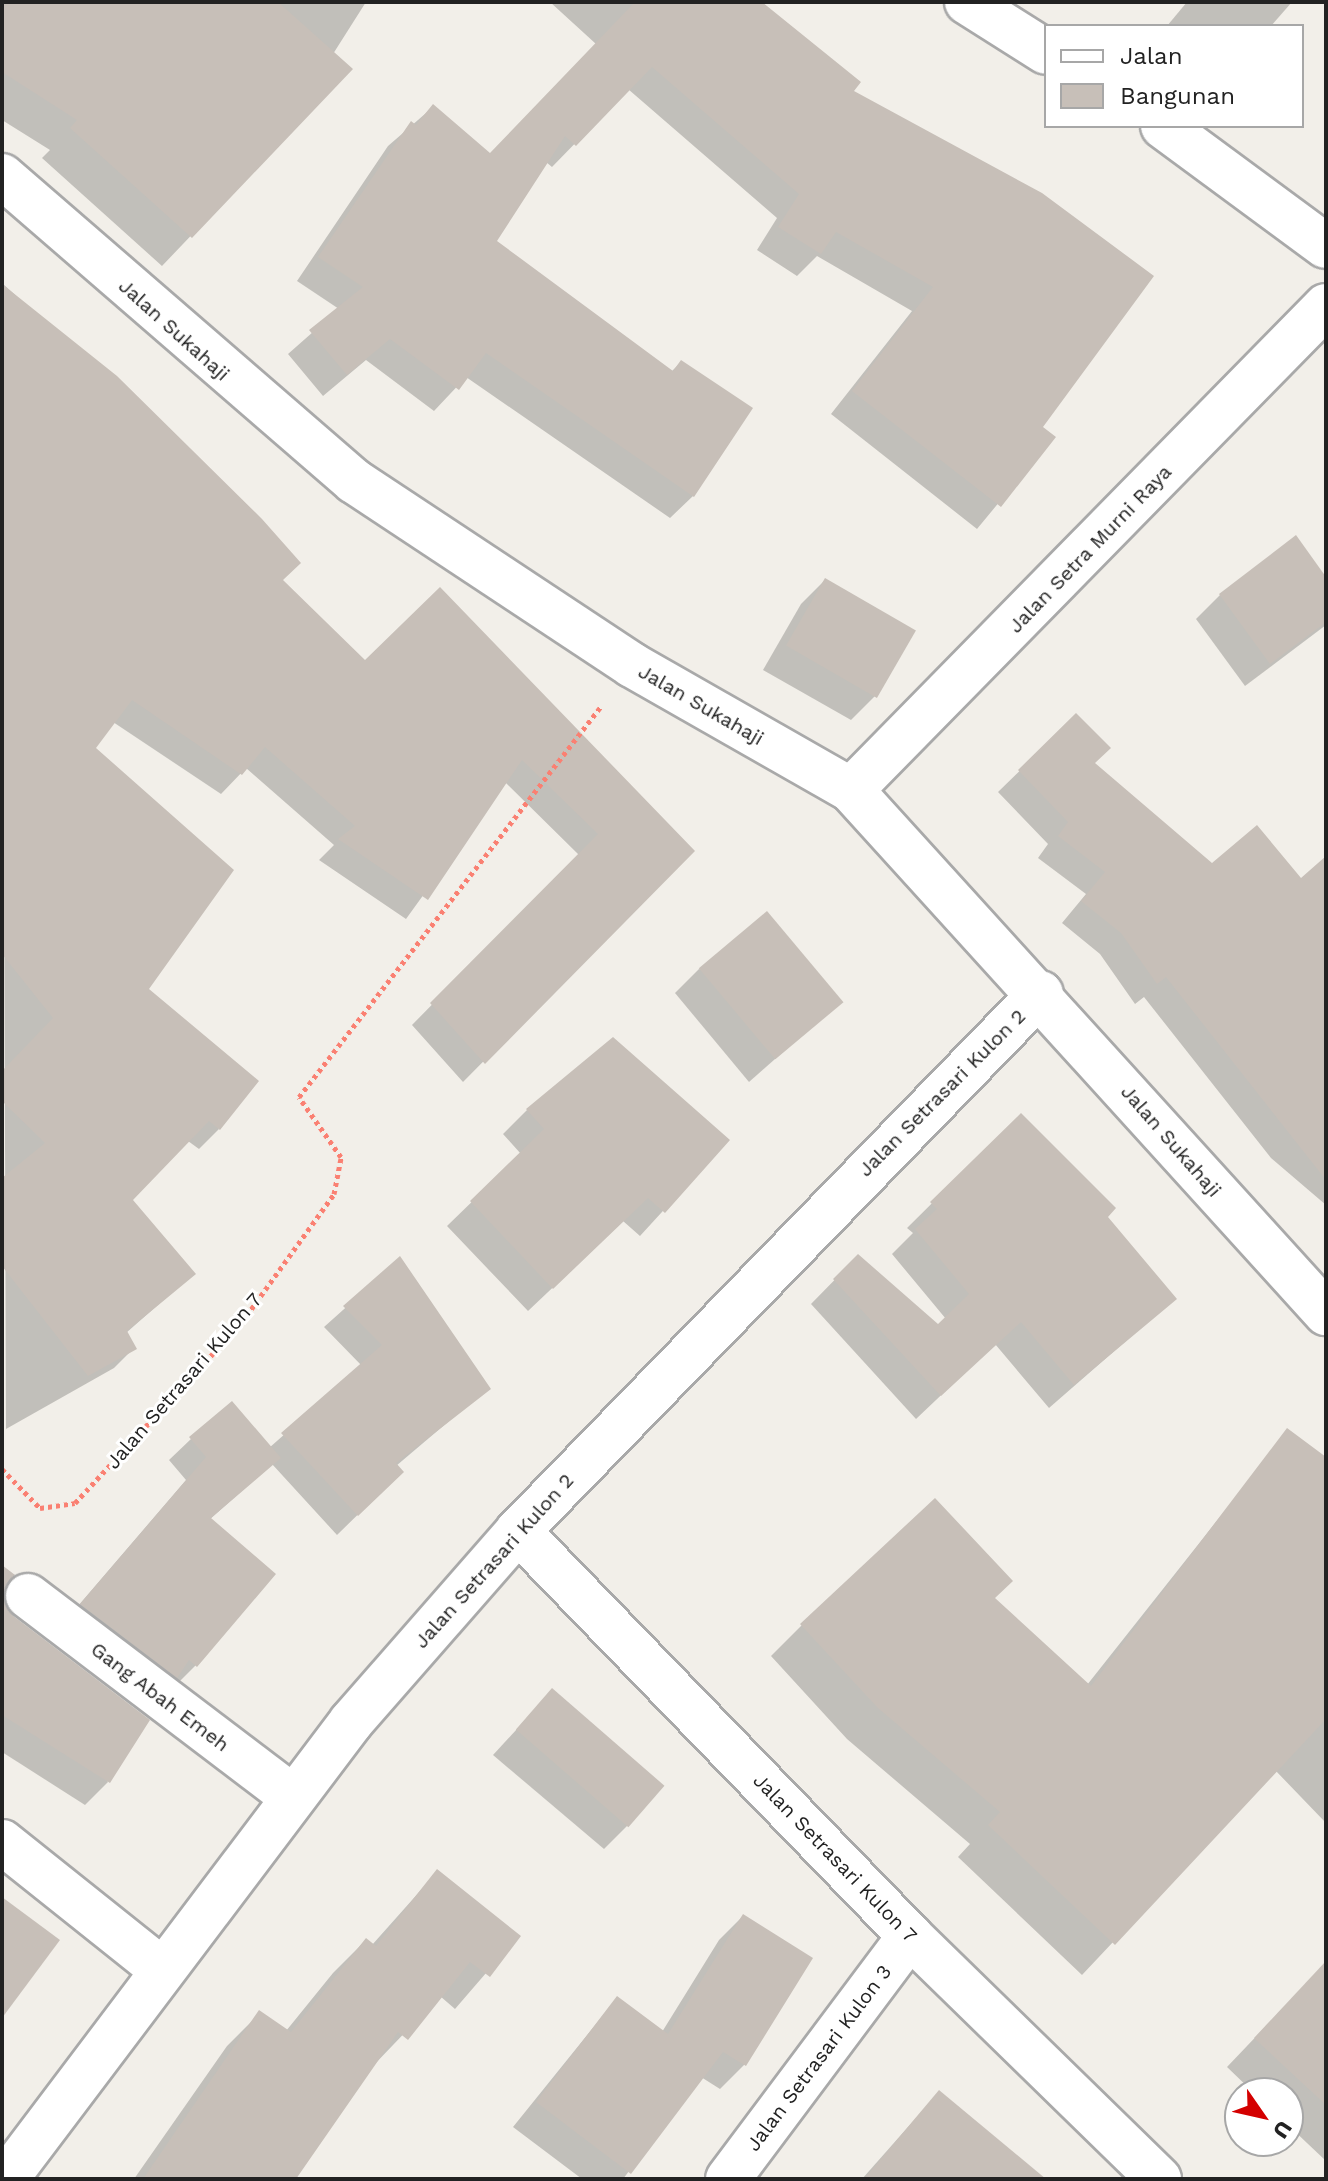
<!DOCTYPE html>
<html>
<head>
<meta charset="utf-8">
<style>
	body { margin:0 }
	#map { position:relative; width:1328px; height:2181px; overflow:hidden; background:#f2efe9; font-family:"Work Sans",sans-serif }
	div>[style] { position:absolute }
	.shadow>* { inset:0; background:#0003 }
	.building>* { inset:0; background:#c7bfb8; transform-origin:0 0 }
	.path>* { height:5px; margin-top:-2.5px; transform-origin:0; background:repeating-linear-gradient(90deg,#fa8072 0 4px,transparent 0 8px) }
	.roads { filter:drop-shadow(2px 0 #a9a9a9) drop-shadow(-2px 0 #a9a9a9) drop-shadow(0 2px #a9a9a9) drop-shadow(0 -2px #a9a9a9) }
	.minor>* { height:44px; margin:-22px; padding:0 22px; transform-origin:22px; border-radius:22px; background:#fff }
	span { translate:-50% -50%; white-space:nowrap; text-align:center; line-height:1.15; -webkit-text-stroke:6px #fff; paint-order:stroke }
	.street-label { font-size:20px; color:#222 }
	.frame { position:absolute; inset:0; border:4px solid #222; pointer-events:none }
	.legend { position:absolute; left:1044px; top:24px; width:260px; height:104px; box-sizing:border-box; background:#fff; border:2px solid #a7a7a7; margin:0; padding:10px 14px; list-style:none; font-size:24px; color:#222 }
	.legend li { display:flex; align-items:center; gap:16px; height:40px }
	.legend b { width:40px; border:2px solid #a7a7a7 }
	.north { position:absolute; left:1224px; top:2077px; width:80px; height:80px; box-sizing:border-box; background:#fff; border:2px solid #a7a7a7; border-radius:50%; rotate:124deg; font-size:22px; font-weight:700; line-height:32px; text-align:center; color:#222 }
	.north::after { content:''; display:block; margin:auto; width:28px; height:36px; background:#d40000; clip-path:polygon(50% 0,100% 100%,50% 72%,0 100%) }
</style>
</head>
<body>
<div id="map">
	<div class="shadow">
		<i style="clip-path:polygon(2px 2px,366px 2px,333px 54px,350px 69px,162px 266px,42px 158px,50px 150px,2px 120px)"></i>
		<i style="clip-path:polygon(550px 2px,759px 2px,852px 92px,1040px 427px,1053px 437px,977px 529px,831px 414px,912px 311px,817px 256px,797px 276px,757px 250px,777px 218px,628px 89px,552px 167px,546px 162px,495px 241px,671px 372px,681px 362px,693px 496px,670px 518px,466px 377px,434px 411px,366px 360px,323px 396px,288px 354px,339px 309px,297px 281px,388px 146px,433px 107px,489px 156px,596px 44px)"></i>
		<i style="clip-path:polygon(1187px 2px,1292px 2px,1271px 26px,1167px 26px)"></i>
		<i style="clip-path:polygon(2px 283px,261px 520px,281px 581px,365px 662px,692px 851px,463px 1082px,412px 1025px,579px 855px,505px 782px,406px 919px,319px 860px,334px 845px,246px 768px,221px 794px,113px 722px,93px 748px,146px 990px,219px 1129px,199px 1149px,188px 1141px,131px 1200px,193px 1274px,126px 1333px,134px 1348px,114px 1368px,6px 1429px)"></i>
		<i style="clip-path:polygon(825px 580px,875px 696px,851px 720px,763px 670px,801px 604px)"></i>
		<i style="clip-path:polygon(1326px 581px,1326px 625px,1245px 686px,1196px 619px,1220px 595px)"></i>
		<i style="clip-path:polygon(1076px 716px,1092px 764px,1212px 866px,1301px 880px,1326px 859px,1326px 1205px,1271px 1158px,1144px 997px,1135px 1004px,1100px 954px,1062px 923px,1086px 894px,1038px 858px,1048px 844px,998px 792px)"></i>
		<i style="clip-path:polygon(699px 969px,840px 1002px,749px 1082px,675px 993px)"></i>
		<i style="clip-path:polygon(527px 1110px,727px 1141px,640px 1236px,623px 1221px,528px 1311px,447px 1226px,521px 1154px,503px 1134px)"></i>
		<i style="clip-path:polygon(1021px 1115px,1174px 1299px,1049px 1408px,995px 1344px,916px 1419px,811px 1304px,858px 1256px,938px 1327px,946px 1319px,892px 1254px,913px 1233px,907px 1228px)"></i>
		<i style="clip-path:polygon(400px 1259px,488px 1388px,396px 1466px,381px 1492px,337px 1535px,272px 1464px,209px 1520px,196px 1665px,174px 1687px,98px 1656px,78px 1606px,186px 1480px,169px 1460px,191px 1439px,269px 1448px,362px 1366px,324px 1327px)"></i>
		<i style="clip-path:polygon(1288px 1431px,1326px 1460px,1326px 1823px,1275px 1770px,1082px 1975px,958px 1857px,970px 1844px,847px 1739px,771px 1656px,802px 1625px,993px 1598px,1087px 1685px)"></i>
		<i style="clip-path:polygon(2px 1596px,108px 1782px,85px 1805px,2px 1752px)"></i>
		<i style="clip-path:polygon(552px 1691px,628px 1825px,604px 1849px,493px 1755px)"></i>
		<i style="clip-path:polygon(437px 1872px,518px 1936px,455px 2009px,440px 1996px,370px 2069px,294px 2179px,134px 2179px,227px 2046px,260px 2013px,286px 2031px,333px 1973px,366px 1940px,372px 1945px)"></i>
		<i style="clip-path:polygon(743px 1916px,744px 2065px,720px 2089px,701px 2077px,623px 2179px,582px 2179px,513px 2127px,617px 1998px,662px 2032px,719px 1940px)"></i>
		<i style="clip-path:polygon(1326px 1963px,1326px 2161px,1288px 2125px,1288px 2093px,1254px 2093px,1227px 2067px)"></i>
		<i style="clip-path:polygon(939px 2092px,1039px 2179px,862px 2179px)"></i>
	</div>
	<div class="building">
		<i style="clip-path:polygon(2px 2px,278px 2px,353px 69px,192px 238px,70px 128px,77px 120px,2px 72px)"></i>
		<i style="clip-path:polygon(635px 2px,762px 2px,861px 82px,854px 91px,1042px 193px,1154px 276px,1043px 427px,1056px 437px,1001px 507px,852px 391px,933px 287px,836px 232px,821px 254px,778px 227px,799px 194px,652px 67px,576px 146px,565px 136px,497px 241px,673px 371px,681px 360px,753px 408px,694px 497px,486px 353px,459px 390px,390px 339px,347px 375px,309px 330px,363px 287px,318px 257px,411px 121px,416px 125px,433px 104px,490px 153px)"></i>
		<i style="clip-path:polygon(2px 284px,117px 376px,262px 519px,301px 563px,283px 580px,365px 660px,440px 587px,695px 851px,485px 1064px,430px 1003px,598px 834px,522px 760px,428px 900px,338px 839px,355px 826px,265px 747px,242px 775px,132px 700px,96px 748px,234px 870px,149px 989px,259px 1081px,220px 1130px,209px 1121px,133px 1200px,196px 1274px,127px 1331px,137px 1349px,88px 1376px,2px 1266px,2px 1178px,45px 1143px,2px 1101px,2px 1071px,53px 1018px,2px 954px)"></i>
		<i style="clip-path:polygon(1296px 535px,1326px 577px,1326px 622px,1270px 664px,1219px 594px)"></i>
		<i style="left:825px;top:578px;width:105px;height:78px;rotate:30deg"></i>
		<i style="clip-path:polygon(1076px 713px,1111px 748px,1095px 763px,1212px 863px,1257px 825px,1301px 878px,1326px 856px,1326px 1180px,1166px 977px,1157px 984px,1121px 933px,1081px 901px,1105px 872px,1058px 836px,1068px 822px,1018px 770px)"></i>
		<i style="left:767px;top:911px;width:119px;height:89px;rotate:50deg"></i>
		<i style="clip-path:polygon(613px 1037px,730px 1140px,665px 1213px,648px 1198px,553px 1289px,470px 1201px,544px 1129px,526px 1109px)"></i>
		<i style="clip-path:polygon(1021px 1113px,1116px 1208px,1108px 1217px,1177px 1299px,1074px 1385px,1021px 1322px,941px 1396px,833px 1279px,858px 1254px,938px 1324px,969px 1294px,915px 1229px,937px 1209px,930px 1202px)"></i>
		<i style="clip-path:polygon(400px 1256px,491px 1389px,396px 1463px,404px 1472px,358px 1516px,281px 1433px,382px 1345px,343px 1306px)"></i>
		<i style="clip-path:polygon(232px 1401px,281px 1458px,211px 1518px,276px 1574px,197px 1667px,189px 1660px,177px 1678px,80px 1604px,206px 1457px,189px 1437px)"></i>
		<i style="clip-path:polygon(1287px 1428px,1326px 1457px,1326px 1719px,1115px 1945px,988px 1825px,1000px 1812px,878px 1708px,800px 1624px,935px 1498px,1013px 1581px,995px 1598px,1091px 1686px)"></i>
		<i style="clip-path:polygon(2px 1565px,15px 1575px,3px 1594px,12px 1615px,150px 1720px,110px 1783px,2px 1715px)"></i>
		<i style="left:552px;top:1688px;width:149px;height:55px;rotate:41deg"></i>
		<i style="clip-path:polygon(437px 1869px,521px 1936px,490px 1977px,470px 1962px,408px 2040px,398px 2032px,296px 2179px,143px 2179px,259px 2010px,291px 2032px,366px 1938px,376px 1946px)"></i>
		<i style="clip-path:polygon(2px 1897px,60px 1940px,2px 2018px)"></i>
		<i style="clip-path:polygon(743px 1914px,813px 1958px,746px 2066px,723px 2052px,631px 2174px,536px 2102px,617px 1996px,668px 2034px)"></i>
		<i style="clip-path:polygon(1326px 1961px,1326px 2105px,1254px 2038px)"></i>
		<i style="clip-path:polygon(939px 2090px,1046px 2179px,864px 2179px)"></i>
	</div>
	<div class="path">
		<i style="left:2px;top:1469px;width:54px;rotate:45.7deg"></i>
		<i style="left:40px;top:1508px;width:35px;rotate:-8deg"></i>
		<i style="left:75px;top:1503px;width:246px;rotate:-47.3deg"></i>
		<i style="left:242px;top:1322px;width:158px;rotate:-54.3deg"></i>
		<i style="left:334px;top:1194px;width:38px;rotate:-79deg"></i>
		<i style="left:341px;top:1157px;width:73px;rotate:-125deg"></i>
		<i style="left:299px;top:1097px;width:493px;rotate:-52.3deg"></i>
	</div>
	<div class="roads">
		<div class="minor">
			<i style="left:967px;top:2px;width:93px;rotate:32.3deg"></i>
			<i style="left:1163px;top:126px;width:202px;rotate:36.4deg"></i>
			<i style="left:2px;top:176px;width:466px;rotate:40.9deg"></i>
			<i style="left:354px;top:481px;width:333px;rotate:33.5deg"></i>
			<i style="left:632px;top:665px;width:252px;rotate:29.7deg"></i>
			<i style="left:851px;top:790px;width:707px;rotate:47.75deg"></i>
			<i style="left:851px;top:790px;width:678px;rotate:-45.54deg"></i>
			<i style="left:518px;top:1531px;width:564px;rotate:45.93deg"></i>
			<i style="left:910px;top:1936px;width:348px;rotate:44.3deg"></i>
			<i style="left:28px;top:1596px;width:333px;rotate:37.2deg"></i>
			<i style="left:2px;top:1842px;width:202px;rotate:38.6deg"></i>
			<i style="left:6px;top:2179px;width:573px;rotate:-52.95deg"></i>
			<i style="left:351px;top:1722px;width:254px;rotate:-48.8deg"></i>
			<i style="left:518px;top:1531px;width:750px;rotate:-45.81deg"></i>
			<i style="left:728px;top:2179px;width:304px;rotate:-53.2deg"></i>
		</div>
	</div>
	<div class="street-label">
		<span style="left:174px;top:330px;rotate:42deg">Jalan Sukahaji</span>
		<span style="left:1090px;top:549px;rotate:-46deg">Jalan Setra Murni Raya</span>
		<span style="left:701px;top:705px;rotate:30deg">Jalan Sukahaji</span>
		<span style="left:942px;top:1093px;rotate:-45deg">Jalan Setrasari Kulon 2</span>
		<span style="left:1171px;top:1141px;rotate:49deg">Jalan Sukahaji</span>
		<span style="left:184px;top:1381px;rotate:-49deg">Jalan Setrasari Kulon 7</span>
		<span style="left:494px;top:1561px;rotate:-48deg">Jalan Setrasari Kulon 2</span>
		<span style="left:160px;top:1697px;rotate:37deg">Gang Abah Emeh</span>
		<span style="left:835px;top:1858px;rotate:46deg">Jalan Setrasari Kulon 7</span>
		<span style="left:819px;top:2058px;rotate:-53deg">Jalan Setrasari Kulon 3</span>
	</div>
	<div class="frame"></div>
	<ul class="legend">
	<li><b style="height:10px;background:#fff"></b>Jalan</li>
	<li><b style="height:22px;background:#c7bfb8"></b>Bangunan</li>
	</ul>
	<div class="north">U</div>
</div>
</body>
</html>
